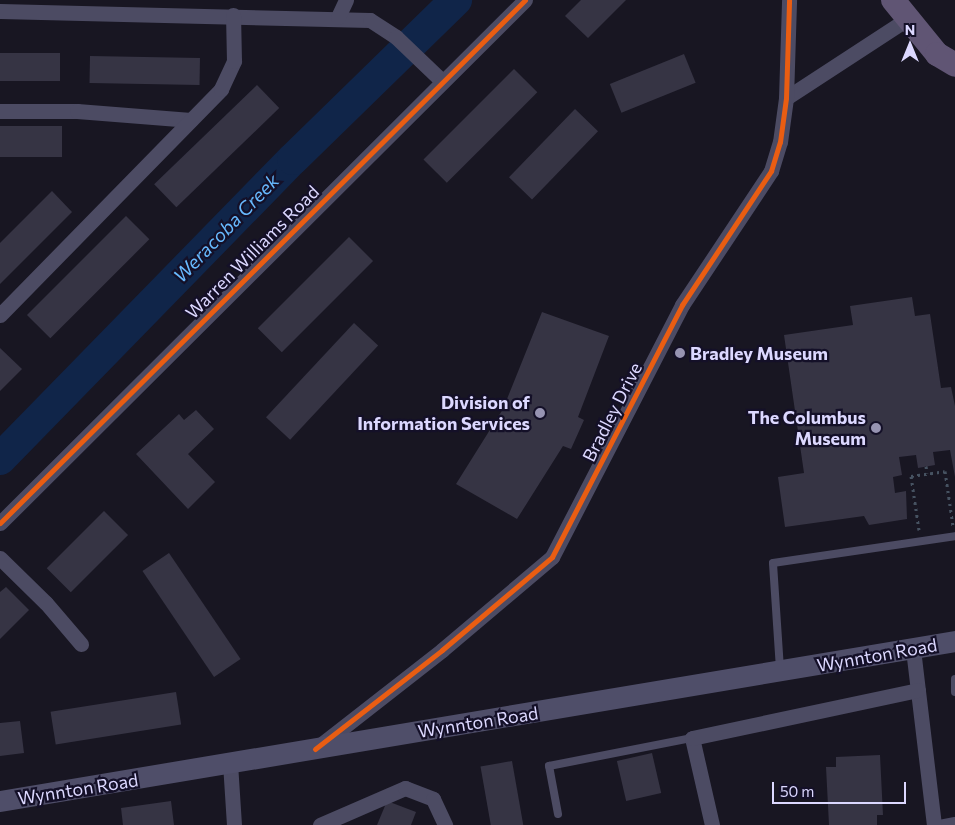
<!DOCTYPE html>
<html>
<head>
<meta charset="utf-8">
<style>
	body { margin:0 }
	#map { position:relative; width:955px; height:825px; overflow:hidden; background:#181622; font-family:Commissioner,sans-serif }
	div>[style] { position:absolute }
	.river>* { height:32px; margin:-16px; padding:0 16px; transform-origin:16px; border-radius:16px; background:#102549 }
	.building>* { inset:0; background:#363444; transform-origin:0 0 }
	.path>* { height:3px; margin-top:-1.5px; transform-origin:0; background:repeating-linear-gradient(90deg,#465261 0 2.5px,transparent 0 6.5px) }
	.service>* { height:8px; margin:-4px; padding:0 4px; transform-origin:4px; border-radius:4px; background:#4c4b63 }
	.minor>* { height:15px; margin:-7.5px; padding:0 7.5px; transform-origin:7.5px; border-radius:7.5px; background:#4c4b63 }
	.secondary>* { height:21px; margin:-10.5px; padding:0 10.5px; transform-origin:10.5px; border-radius:10.5px; background:#4f4e69 }
	.primary>* { height:24px; margin:-12px; padding:0 12px; transform-origin:12px; border-radius:12px; background:#605574 }
	.cycleway>* { height:5px; margin:-2.5px; padding:0 2.5px; transform-origin:2.5px; border-radius:2.5px; background:#e95d12 }
	.dots>* { width:14px; height:14px; translate:-50% -50%; box-sizing:border-box; border:2px solid #141028; border-radius:50% }
	span { translate:-50% -50%; white-space:nowrap; text-align:center; line-height:1.15; -webkit-text-stroke:4.5px #141028; paint-order:stroke }
	.street-label { font-size:18px; color:#dcd8ff }
	.poi-label { font-size:18px; color:#dcd8ff; font-weight:700 }
	.left { translate:0 -50%; text-align:left }
	.right { translate:-100% -50%; text-align:right }
	.water-label { font-size:19px; color:#67b9fe; font-style:italic }
	.north { position:absolute; left:885px; top:20px; width:50px; height:50px; -webkit-text-stroke:4px #141028; paint-order:stroke; rotate:0deg; font-size:14px; font-weight:700; line-height:20px; text-align:center; color:#dcd8ff }
	.north::after { content:''; display:block; margin:auto; width:18px; height:22px; background:#dcd8ff; clip-path:polygon(50% 0,100% 100%,50% 72%,0 100%) }
	.scale { position:absolute; left:772px; top:782px; width:134px; height:22px; box-sizing:border-box; border:2px solid #dcd8ff; border-top:0; padding-left:6px; font-size:15px; line-height:18px; white-space:nowrap; color:#dcd8ff; -webkit-text-stroke:4px #141028; paint-order:stroke }
</style>
</head>
<body>
<div id="map">
	<div class="river">
		<i style="left:0;top:459px;width:419px;rotate:-45.7deg"></i>
		<i style="left:293px;top:159px;width:228px;rotate:-44.3deg"></i>
	</div>
	<div class="building">
		<i style="clip-path:polygon(581px 0,626px 0,588px 38px,565px 16px)"></i>
		<i style="left:0;top:53px;width:60px;height:28px"></i>
		<i style="left:684px;top:54px;width:31px;height:80px;rotate:68deg"></i>
		<i style="left:90px;top:56px;width:110px;height:27px;rotate:1deg"></i>
		<i style="left:514px;top:69px;width:33px;height:128px;rotate:45deg"></i>
		<i style="left:257px;top:85px;width:32px;height:143px;rotate:46deg"></i>
		<i style="left:575px;top:109px;width:32px;height:95px;rotate:44deg"></i>
		<i style="left:0;top:126px;width:62px;height:31px"></i>
		<i style="clip-path:polygon(52px 191px,72px 212px,0 284px,0 243px)"></i>
		<i style="left:126px;top:216px;width:33px;height:140px;rotate:45deg"></i>
		<i style="left:349px;top:237px;width:34px;height:129px;rotate:45deg"></i>
		<i style="clip-path:polygon(912px 297px,915px 316px,930px 314px,941px 388px,951px 387px,955px 406px,955px 477px,950px 450px,933px 452px,935px 465px,918px 468px,916px 455px,899px 457px,902px 475px,893px 477px,895px 493px,906px 491px,907px 519px,869px 525px,864px 516px,785px 527px,778px 477px,804px 473px,784px 335px,853px 325px,850px 306px)"></i>
		<i style="clip-path:polygon(542px 312px,609px 336px,578px 417px,584px 420px,571px 449px,563px 446px,517px 519px,456px 484px,503px 409px)"></i>
		<i style="left:354px;top:323px;width:33px;height:129px;rotate:43deg"></i>
		<i style="clip-path:polygon(0 348px,22px 369px,0 391px)"></i>
		<i style="clip-path:polygon(196px 410px,214px 429px,188px 454px,215px 482px,188px 509px,136px 454px,179px 414px,184px 420px)"></i>
		<i style="left:104px;top:511px;width:34px;height:81px;rotate:45deg"></i>
		<i style="left:169px;top:553px;width:128px;height:32px;rotate:56deg"></i>
		<i style="clip-path:polygon(6px 587px,29px 610px,0 639px,0 592px)"></i>
		<i style="left:176px;top:692px;width:33px;height:127px;rotate:81deg"></i>
		<i style="clip-path:polygon(20px 721px,24px 753px,0 756px,0 723px)"></i>
		<i style="left:652px;top:753px;width:41px;height:36px;rotate:77deg"></i>
		<i style="clip-path:polygon(880px 755px,883px 815px,877px 815px,877px 825px,829px 825px,826px 767px,836px 767px,836px 757px)"></i>
		<i style="left:512px;top:761px;width:65px;height:32px;rotate:80deg"></i>
		<i style="clip-path:polygon(171px 801px,174px 825px,123px 825px,121px 808px)"></i>
		<i style="clip-path:polygon(387px 801px,416px 812px,411px 825px,377px 825px)"></i>
	</div>
	<div class="path">
		<i style="left:926px;top:466px;width:7px;rotate:82deg"></i>
		<i style="left:919px;top:530px;width:55px;rotate:-98.4deg"></i>
		<i style="left:911px;top:476px;width:34px;rotate:-8deg"></i>
		<i style="left:945px;top:471px;width:56px;rotate:81.7deg"></i>
	</div>
	<div class="service">
		<i style="left:780px;top:669px;width:106px;rotate:-93.8deg"></i>
		<i style="left:773px;top:563px;width:184px;rotate:-8.4deg"></i>
		<i style="left:955px;top:679px;width:13px;rotate:90deg"></i>
		<i style="left:558px;top:814px;width:49px;rotate:-100.6deg"></i>
		<i style="left:549px;top:766px;width:146px;rotate:-11.1deg"></i>
		<i style="left:934px;top:825px;width:21px;rotate:-11deg"></i>
	</div>
	<div class="minor">
		<i style="left:0;top:11px;width:370px;rotate:1.4deg"></i>
		<i style="left:370px;top:20px;width:31px;rotate:33deg"></i>
		<i style="left:396px;top:37px;width:64px;rotate:43.7deg"></i>
		<i style="left:338px;top:17px;width:19px;rotate:-65deg"></i>
		<i style="left:786px;top:98px;width:145px;rotate:-33.1deg"></i>
		<i style="left:0;top:111px;width:77px"></i>
		<i style="left:77px;top:111px;width:114px;rotate:4.5deg"></i>
		<i style="left:0;top:315px;width:316px;rotate:-45.6deg"></i>
		<i style="left:221px;top:89px;width:31px;rotate:-65deg"></i>
		<i style="left:234px;top:61px;width:46px;rotate:-91.2deg"></i>
		<i style="left:0;top:523px;width:741px;rotate:-44.89deg"></i>
		<i style="left:0;top:558px;width:64px;rotate:44.4deg"></i>
		<i style="left:46px;top:603px;width:54px;rotate:49.5deg"></i>
		<i style="left:913px;top:649px;width:177px;rotate:83.2deg"></i>
		<i style="left:318px;top:747px;width:157px;rotate:-38deg"></i>
		<i style="left:442px;top:650px;width:144px;rotate:-40.2deg"></i>
		<i style="left:552px;top:557px;width:284px;rotate:-62.7deg"></i>
		<i style="left:682px;top:305px;width:161px;rotate:-56.4deg"></i>
		<i style="left:771px;top:171px;width:30px;rotate:-73deg"></i>
		<i style="left:780px;top:142px;width:44px;rotate:-82.2deg"></i>
		<i style="left:786px;top:98px;width:98px;rotate:-88.2deg"></i>
		<i style="left:230px;top:763px;width:62px;rotate:86.3deg"></i>
		<i style="left:320px;top:825px;width:93px;rotate:-23.5deg"></i>
		<i style="left:405px;top:788px;width:30px;rotate:21deg"></i>
		<i style="left:433px;top:799px;width:29px;rotate:65deg"></i>
		<i style="left:712px;top:825px;width:89px;rotate:-102.9deg"></i>
		<i style="left:692px;top:738px;width:231px;rotate:-12deg"></i>
	</div>
	<div class="secondary">
		<i style="left:0;top:801px;width:968px;rotate:-9.51deg"></i>
	</div>
	<div class="primary">
		<i style="left:893px;top:0;width:70px;rotate:50.8deg"></i>
		<i style="left:937px;top:54px;width:21px;rotate:31deg"></i>
	</div>
	<div class="cycleway">
		<i style="left:0;top:523px;width:741px;rotate:-44.89deg"></i>
		<i style="left:315px;top:749px;width:161px;rotate:-37.9deg"></i>
		<i style="left:442px;top:650px;width:144px;rotate:-40.2deg"></i>
		<i style="left:552px;top:557px;width:284px;rotate:-62.7deg"></i>
		<i style="left:682px;top:305px;width:161px;rotate:-56.4deg"></i>
		<i style="left:771px;top:171px;width:30px;rotate:-73deg"></i>
		<i style="left:780px;top:142px;width:44px;rotate:-82.2deg"></i>
		<i style="left:786px;top:98px;width:98px;rotate:-88.2deg"></i>
	</div>
	<div class="dots">
		<i style="left:680px;top:353px;background:#9794b2"></i>
		<i style="left:540px;top:413px;background:#9794b2"></i>
		<i style="left:876px;top:428px;background:#9794b2"></i>
	</div>
	<div class="street-label">
		<span style="left:252px;top:252px;rotate:-45deg">Warren Williams Road</span>
		<span style="left:612px;top:412px;rotate:-63deg">Bradley Drive</span>
		<span style="left:877px;top:655px;rotate:-10deg">Wynnton Road</span>
		<span style="left:478px;top:722px;rotate:-9deg">Wynnton Road</span>
		<span style="left:78px;top:789px;rotate:-9deg">Wynnton Road</span>
	</div>
	<div class="poi-label">
		<span class="left" style="left:690px;top:353px">Bradley Museum</span>
		<span class="right" style="left:530px;top:413px">Division of<br>Information Services</span>
		<span class="right" style="left:866px;top:428px">The Columbus<br>Museum</span>
	</div>
	<div class="water-label">
		<span style="left:226px;top:228px;rotate:-46deg">Weracoba Creek</span>
	</div>
	<div class="north">N</div>
	<div class="scale">50 m</div>
</div>
</body>
</html>
